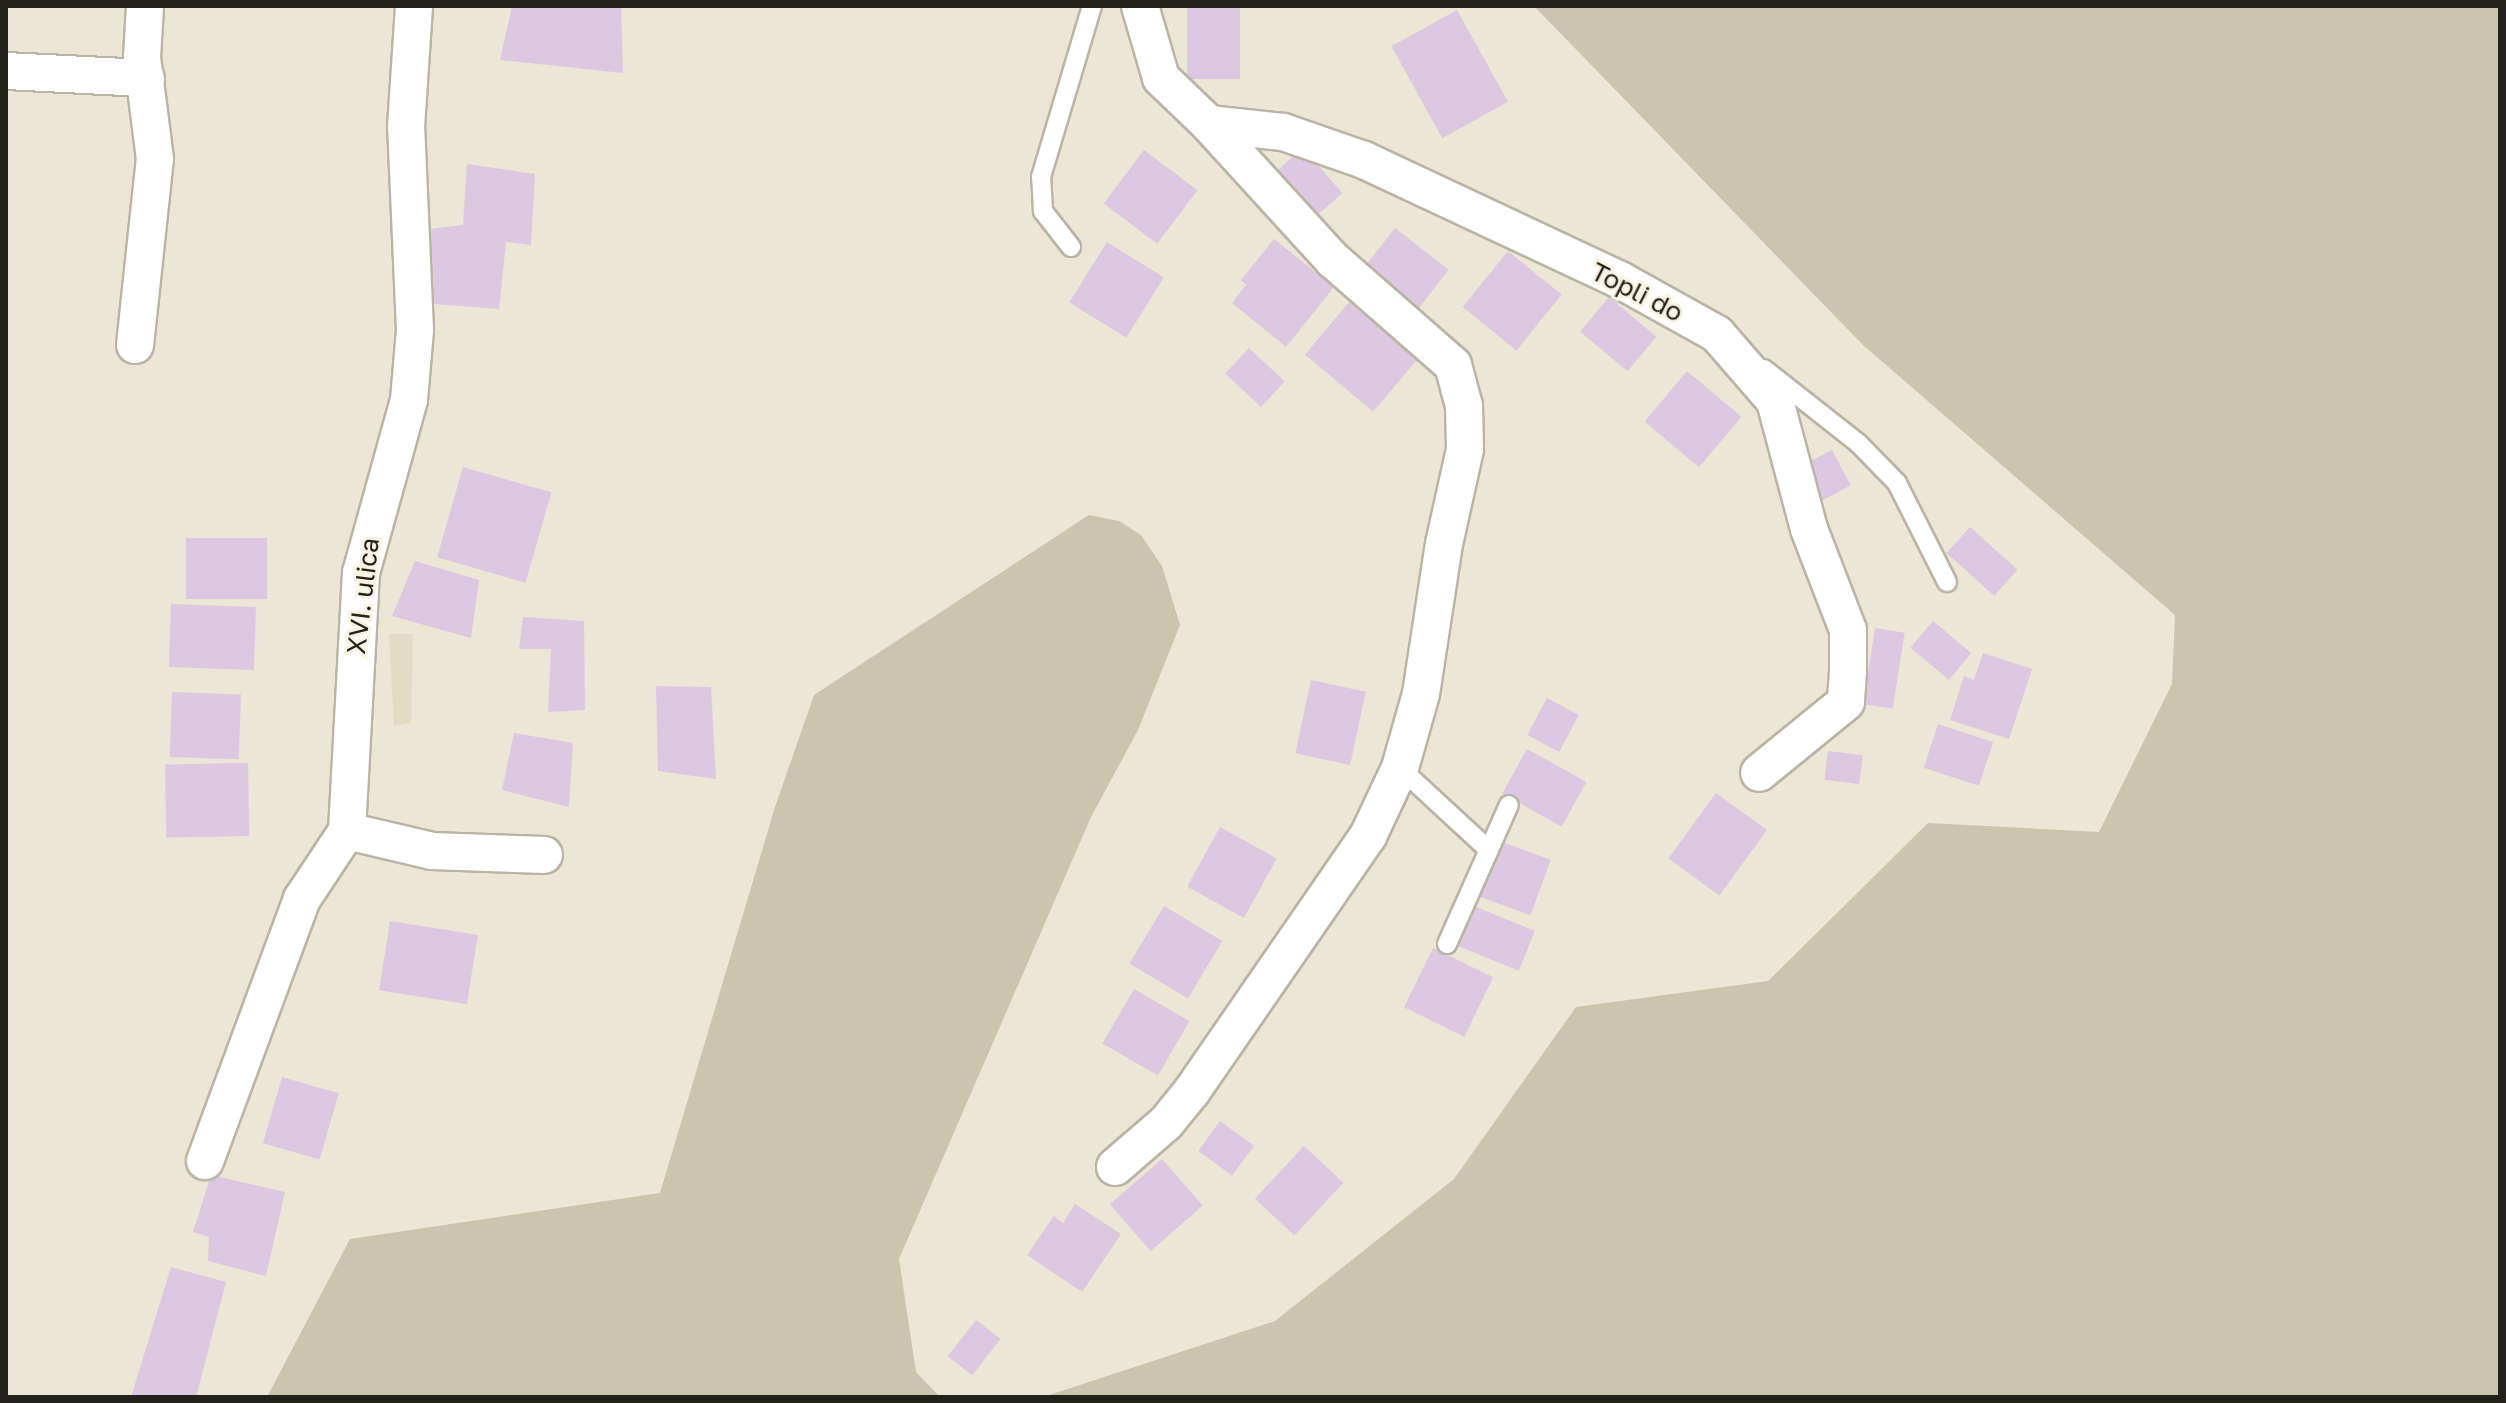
<!DOCTYPE html>
<html>
<head>
<meta charset="utf-8">
<style>
	body { margin:0 }
	#map { position:relative; width:2506px; height:1403px; overflow:hidden; background:#ebe6d6; font-family:"Golos Text",sans-serif }
	div>[style] { position:absolute }
	.built>* { inset:0; background:#e3dbc5 }
	.green>* { inset:0; background:#cbc4af }
	.building>* { inset:0; background:#ddc8e2; transform-origin:0 0 }
	.roads { filter:drop-shadow(2px 0 #b9b4a5) drop-shadow(-2px 0 #b9b4a5) drop-shadow(0 2px #b9b4a5) drop-shadow(0 -2px #b9b4a5) }
	.service>* { height:18px; margin:-9px; padding:0 9px; transform-origin:9px; border-radius:9px; background:#fff }
	.minor>* { height:36px; margin:-18px; padding:0 18px; transform-origin:18px; border-radius:18px; background:#fff }
	span { translate:-50% -50%; white-space:nowrap; text-align:center; line-height:1.15; -webkit-text-stroke:6px #f9f3e3; paint-order:stroke }
	.street-label { font-size:26px; color:#23211b }
	.frame { position:absolute; inset:0; border:8px solid #23211b; pointer-events:none }
</style>
</head>
<body>
<div id="map">
	<div class="built">
		<i style="clip-path:polygon(389px 634px,413px 634px,411px 723px,394px 726px)"></i>
	</div>
	<div class="green">
		<i style="clip-path:polygon(1534px 6px,2500px 6px,2500px 1397px,1043px 1397px,1275px 1321px,1454px 1179px,1576px 1007px,1768px 981px,1928px 823px,2099px 832px,2172px 684px,2175px 615px,1863px 345px)"></i>
		<i style="clip-path:polygon(1089px 515px,1119px 521px,1141px 535px,1162px 566px,1180px 625px,1138px 730px,1091px 817px,899px 1259px,916px 1372px,940px 1397px,267px 1397px,350px 1239px,660px 1193px,775px 807px,814px 695px)"></i>
	</div>
	<div class="building">
		<i style="clip-path:polygon(512px 6px,621px 6px,623px 73px,500px 60px)"></i>
		<i style="left:1187px;top:6px;width:53px;height:73px"></i>
		<i style="left:1457px;top:10px;width:105px;height:75px;rotate:61deg"></i>
		<i style="left:1303px;top:148px;width:60px;height:42px;rotate:49deg"></i>
		<i style="left:1144px;top:150px;width:67px;height:67px;rotate:37deg"></i>
		<i style="clip-path:polygon(467px 164px,535px 174px,531px 245px,506px 242px,499px 309px,421px 303px,430px 229px,463px 225px)"></i>
		<i style="left:1395px;top:228px;width:68px;height:56px;rotate:38deg"></i>
		<i style="clip-path:polygon(1274px 239px,1334px 287px,1286px 347px,1232px 303px,1246px 285px,1241px 280px)"></i>
		<i style="left:1107px;top:242px;width:67px;height:71px;rotate:32deg"></i>
		<i style="left:1508px;top:251px;width:69px;height:72px;rotate:39deg"></i>
		<i style="left:1609px;top:297px;width:62px;height:45px;rotate:40deg"></i>
		<i style="left:1350px;top:301px;width:89px;height:70px;rotate:40deg"></i>
		<i style="left:1249px;top:348px;width:49px;height:35px;rotate:43deg"></i>
		<i style="left:1687px;top:371px;width:71px;height:66px;rotate:40deg"></i>
		<i style="left:1832px;top:450px;width:40px;height:37px;rotate:62deg"></i>
		<i style="left:463px;top:467px;width:92px;height:94px;rotate:16deg"></i>
		<i style="left:1970px;top:527px;width:64px;height:35px;rotate:42deg"></i>
		<i style="left:186px;top:538px;width:81px;height:61px"></i>
		<i style="clip-path:polygon(415px 561px,479px 580px,471px 638px,392px 616px)"></i>
		<i style="left:256px;top:607px;width:63px;height:85px;rotate:92deg"></i>
		<i style="clip-path:polygon(523px 617px,584px 621px,585px 710px,548px 712px,551px 649px,519px 649px)"></i>
		<i style="left:1933px;top:621px;width:50px;height:35px;rotate:40deg"></i>
		<i style="left:1875px;top:628px;width:30px;height:77px;rotate:9deg"></i>
		<i style="clip-path:polygon(1983px 653px,2032px 669px,2009px 739px,1950px 720px,1964px 676px,1974px 680px)"></i>
		<i style="left:1311px;top:680px;width:56px;height:75px;rotate:12deg"></i>
		<i style="clip-path:polygon(656px 686px,711px 687px,716px 779px,658px 771px)"></i>
		<i style="left:172px;top:692px;width:69px;height:65px;rotate:2deg"></i>
		<i style="left:1547px;top:698px;width:36px;height:42px;rotate:28deg"></i>
		<i style="left:1938px;top:724px;width:58px;height:46px;rotate:18deg"></i>
		<i style="clip-path:polygon(514px 733px,573px 743px,569px 807px,502px 790px)"></i>
		<i style="left:1527px;top:749px;width:68px;height:51px;rotate:29deg"></i>
		<i style="left:1828px;top:751px;width:35px;height:29px;rotate:7deg"></i>
		<i style="left:248px;top:763px;width:73px;height:83px;rotate:89deg"></i>
		<i style="left:1716px;top:793px;width:63px;height:81px;rotate:36deg"></i>
		<i style="left:1220px;top:827px;width:65px;height:68px;rotate:29deg"></i>
		<i style="left:1499px;top:841px;width:55px;height:59px;rotate:20deg"></i>
		<i style="left:1471px;top:905px;width:69px;height:43px;rotate:22deg"></i>
		<i style="left:1164px;top:906px;width:68px;height:67px;rotate:31deg"></i>
		<i style="left:390px;top:921px;width:89px;height:70px;rotate:9deg"></i>
		<i style="left:1433px;top:948px;width:67px;height:66px;rotate:26deg"></i>
		<i style="left:1134px;top:989px;width:64px;height:63px;rotate:30deg"></i>
		<i style="left:282px;top:1077px;width:59px;height:69px;rotate:16deg"></i>
		<i style="left:1220px;top:1121px;width:42px;height:37px;rotate:36deg"></i>
		<i style="left:1304px;top:1146px;width:54px;height:72px;rotate:43deg"></i>
		<i style="left:1162px;top:1159px;width:62px;height:69px;rotate:49deg"></i>
		<i style="clip-path:polygon(211px 1175px,285px 1192px,266px 1276px,208px 1261px,209px 1237px,193px 1232px)"></i>
		<i style="clip-path:polygon(1075px 1204px,1121px 1234px,1082px 1292px,1027px 1255px,1054px 1216px,1063px 1223px)"></i>
		<i style="clip-path:polygon(171px 1267px,226px 1282px,196px 1397px,131px 1397px)"></i>
		<i style="left:976px;top:1320px;width:31px;height:46px;rotate:38deg"></i>
	</div>
	<div class="roads">
		<div class="service">
			<i style="left:1071px;top:247px;width:46px;rotate:-127.9deg"></i>
			<i style="left:1043px;top:211px;width:34px;rotate:-93deg"></i>
			<i style="left:1041px;top:177px;width:178px;rotate:-73.4deg"></i>
			<i style="left:1764px;top:369px;width:120px;rotate:38.2deg"></i>
			<i style="left:1858px;top:443px;width:56px;rotate:45.7deg"></i>
			<i style="left:1897px;top:483px;width:111px;rotate:63.2deg"></i>
			<i style="left:1400px;top:768px;width:121px;rotate:42.7deg"></i>
			<i style="left:1447px;top:944px;width:152px;rotate:-66deg"></i>
		</div>
		<div class="minor">
			<i style="left:1140px;top:6px;width:75px;rotate:73.7deg"></i>
			<i style="left:1161px;top:78px;width:66px;rotate:43.8deg"></i>
			<i style="left:1209px;top:124px;width:74px;rotate:6.2deg"></i>
			<i style="left:1283px;top:132px;width:86px;rotate:19.1deg"></i>
			<i style="left:1364px;top:160px;width:283px;rotate:25.1deg"></i>
			<i style="left:1620px;top:280px;width:111px;rotate:29.1deg"></i>
			<i style="left:1717px;top:334px;width:89px;rotate:49.1deg"></i>
			<i style="left:1775px;top:401px;width:132px;rotate:75.1deg"></i>
			<i style="left:1809px;top:529px;width:108px;rotate:68.9deg"></i>
			<i style="left:1848px;top:630px;width:41px;rotate:90deg"></i>
			<i style="left:1848px;top:671px;width:31px;rotate:94deg"></i>
			<i style="left:1846px;top:702px;width:112px;rotate:140.8deg"></i>
			<i style="left:6px;top:71px;width:140px;rotate:2.9deg"></i>
			<i style="left:135px;top:345px;width:187px;rotate:-83.9deg"></i>
			<i style="left:155px;top:159px;width:103px;rotate:-97.3deg"></i>
			<i style="left:142px;top:57px;width:51px;rotate:-86.6deg"></i>
			<i style="left:347px;top:831px;width:87px;rotate:13.2deg"></i>
			<i style="left:432px;top:851px;width:112px;rotate:2deg"></i>
			<i style="left:205px;top:1161px;width:279px;rotate:-69.7deg"></i>
			<i style="left:302px;top:899px;width:82px;rotate:-56.5deg"></i>
			<i style="left:347px;top:831px;width:258px;rotate:-86.9deg"></i>
			<i style="left:361px;top:573px;width:180px;rotate:-74.5deg"></i>
			<i style="left:409px;top:400px;width:70px;rotate:-85.1deg"></i>
			<i style="left:415px;top:330px;width:203px;rotate:-92.5deg"></i>
			<i style="left:406px;top:127px;width:121px;rotate:-86.2deg"></i>
			<i style="left:1115px;top:1167px;width:67px;rotate:-40.8deg"></i>
			<i style="left:1166px;top:1123px;width:41px;rotate:-50.9deg"></i>
			<i style="left:1192px;top:1091px;width:310px;rotate:-55.4deg"></i>
			<i style="left:1368px;top:836px;width:75px;rotate:-64.8deg"></i>
			<i style="left:1400px;top:768px;width:77px;rotate:-74.2deg"></i>
			<i style="left:1421px;top:694px;width:152px;rotate:-81.3deg"></i>
			<i style="left:1444px;top:544px;width:97px;rotate:-77.5deg"></i>
			<i style="left:1465px;top:449px;width:43px;rotate:-91.3deg"></i>
			<i style="left:1464px;top:406px;width:42px;rotate:-105deg"></i>
			<i style="left:1453px;top:365px;width:159px;rotate:-138.8deg"></i>
			<i style="left:1333px;top:260px;width:184px;rotate:-132.4deg"></i>
		</div>
	</div>
	<div class="street-label">
		<span style="left:1637px;top:292px;rotate:27deg">Topli do</span>
		<span style="left:363px;top:596px;rotate:-83deg">XVI. ulica</span>
	</div>
	<div class="frame"></div>
</div>
</body>
</html>
